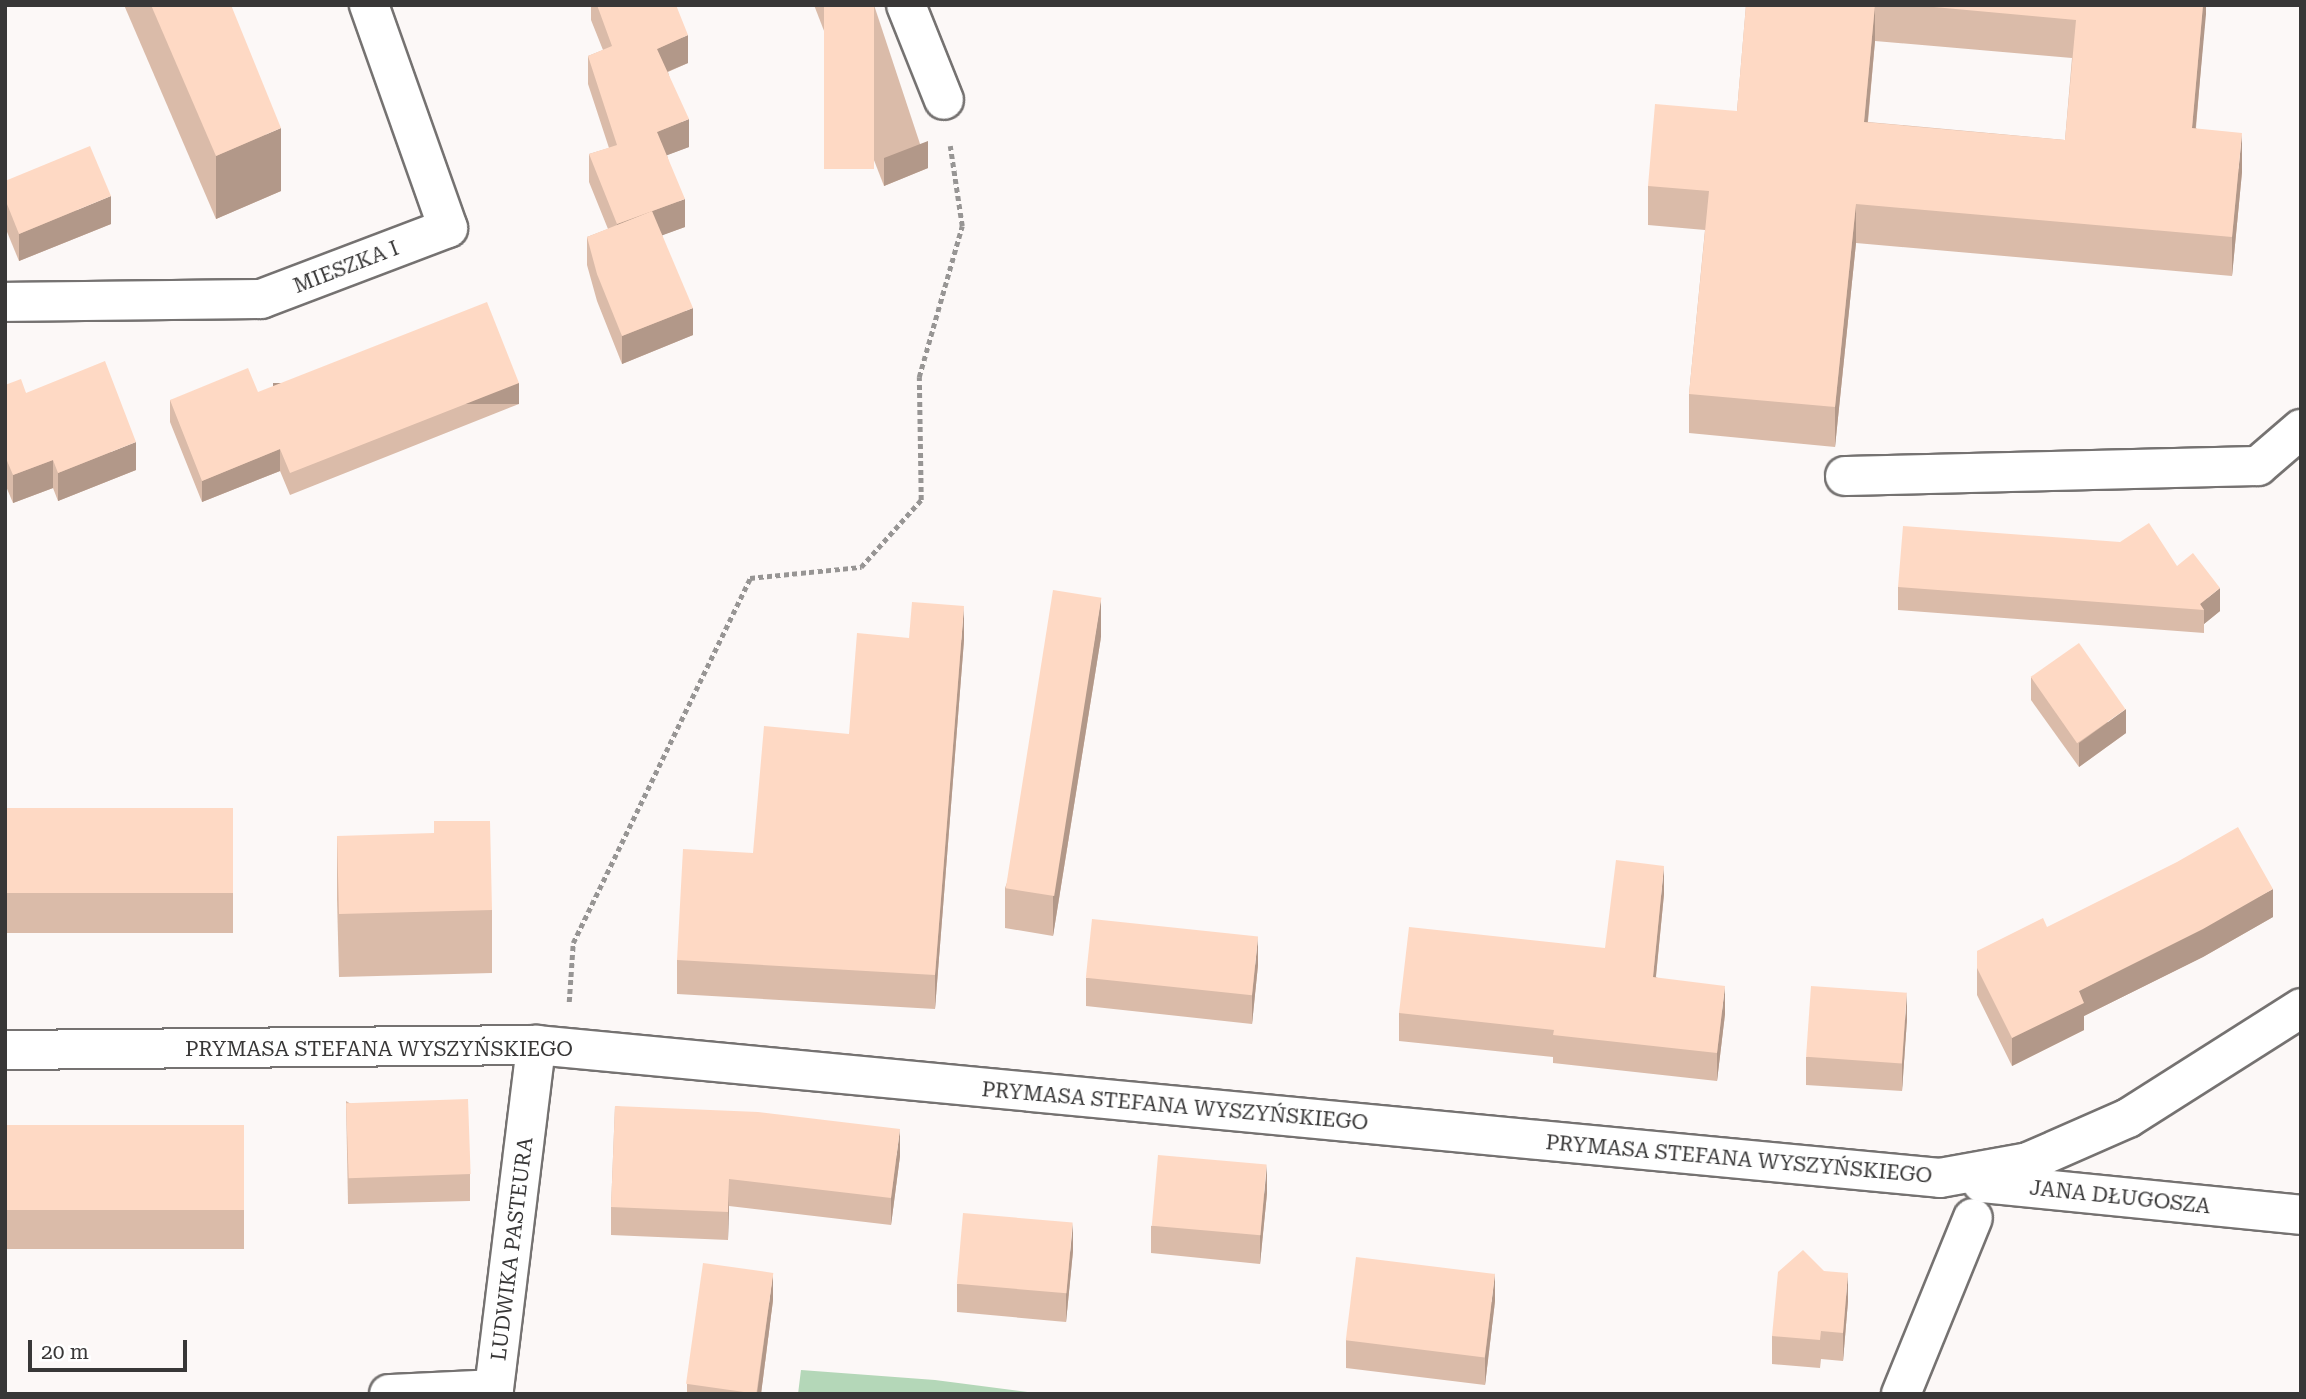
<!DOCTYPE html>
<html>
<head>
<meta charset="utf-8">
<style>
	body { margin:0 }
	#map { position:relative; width:2306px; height:1399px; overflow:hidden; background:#fcf8f7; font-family:"Roboto Serif",serif }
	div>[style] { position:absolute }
	.green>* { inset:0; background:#b4d7b8 }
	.path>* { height:4.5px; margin-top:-2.25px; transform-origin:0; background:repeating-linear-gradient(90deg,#979594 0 5px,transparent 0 8.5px) }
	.roads { filter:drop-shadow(2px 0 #757271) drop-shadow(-2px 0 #757271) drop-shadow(0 2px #757271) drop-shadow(0 -2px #757271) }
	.minor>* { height:38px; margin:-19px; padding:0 19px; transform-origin:19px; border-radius:19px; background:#fff }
	.wall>* { inset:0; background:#dabba9; transform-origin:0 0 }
	.shaded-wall>* { inset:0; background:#b29889; transform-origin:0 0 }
	.building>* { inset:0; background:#fed9c4; transform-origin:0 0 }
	span { translate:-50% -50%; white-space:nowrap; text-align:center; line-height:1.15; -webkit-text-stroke:5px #fff; paint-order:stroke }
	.street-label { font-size:21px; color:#383737 }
	.frame { position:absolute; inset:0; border:7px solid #383737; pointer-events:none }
	.scale { position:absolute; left:28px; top:1340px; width:159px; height:32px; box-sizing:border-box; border:4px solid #383737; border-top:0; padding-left:9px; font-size:21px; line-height:24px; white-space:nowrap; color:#383737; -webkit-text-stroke:5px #fff; paint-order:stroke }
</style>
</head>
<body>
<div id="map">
	<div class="green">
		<i style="clip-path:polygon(801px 1370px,935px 1380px,1043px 1394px,798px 1394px)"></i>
	</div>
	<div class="path">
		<i style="left:569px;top:1002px;width:59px;rotate:-86.1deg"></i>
		<i style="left:573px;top:943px;width:406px;rotate:-64.1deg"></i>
		<i style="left:750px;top:578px;width:112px;rotate:-5.7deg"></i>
		<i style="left:861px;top:567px;width:90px;rotate:-48.2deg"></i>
		<i style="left:921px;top:500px;width:123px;rotate:-90.9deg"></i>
		<i style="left:919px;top:377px;width:157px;rotate:-74.1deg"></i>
		<i style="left:962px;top:226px;width:81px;rotate:-98.5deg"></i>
	</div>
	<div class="roads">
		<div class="minor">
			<i style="left:906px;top:5px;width:102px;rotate:68.2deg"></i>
			<i style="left:5px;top:302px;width:256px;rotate:-0.7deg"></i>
			<i style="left:261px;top:299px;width:200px;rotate:-20.8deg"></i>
			<i style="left:448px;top:228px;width:237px;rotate:-109.5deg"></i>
			<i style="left:1845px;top:476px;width:413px;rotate:-1.4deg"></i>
			<i style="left:2258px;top:466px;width:57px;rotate:-40.7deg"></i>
			<i style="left:5px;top:1050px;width:531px;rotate:-0.54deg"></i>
			<i style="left:536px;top:1045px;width:1410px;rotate:5.41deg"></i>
			<i style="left:1940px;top:1178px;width:89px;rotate:-10.3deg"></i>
			<i style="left:2028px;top:1162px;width:109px;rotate:-23.7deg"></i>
			<i style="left:2128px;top:1118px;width:205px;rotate:-32.4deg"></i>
			<i style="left:1982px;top:1183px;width:321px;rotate:5.7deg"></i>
			<i style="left:389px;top:1394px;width:105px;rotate:-2.7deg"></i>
			<i style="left:494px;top:1389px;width:347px;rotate:-83deg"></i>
			<i style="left:1901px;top:1394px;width:190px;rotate:-67.8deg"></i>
		</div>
	</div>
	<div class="wall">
		<i style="clip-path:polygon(124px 5px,231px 5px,281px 191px,216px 219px)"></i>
		<i style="clip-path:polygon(591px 5px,676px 5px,688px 63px,668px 72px,689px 147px,667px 155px,685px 227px,662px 235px,693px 335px,622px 364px,597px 301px,587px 265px,587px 237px,608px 229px,589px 182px,589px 154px,609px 148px,588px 84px,588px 56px,603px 50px,591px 20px)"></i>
		<i style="clip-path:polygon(814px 5px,874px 5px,928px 168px,884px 186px)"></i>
		<i style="clip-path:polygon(evenodd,1746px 5px,2206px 5px,2196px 128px,2242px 172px,2232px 276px,1856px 243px,1835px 447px,1689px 433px,1689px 394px,1705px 230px,1648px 225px,1648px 186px,1737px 111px,1746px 5px,1875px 41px,2072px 58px,2065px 140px,1868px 122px,1875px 41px)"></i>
		<i style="clip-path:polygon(5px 181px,111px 224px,19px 261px,5px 227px)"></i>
		<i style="clip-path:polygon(5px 385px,26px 393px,136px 470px,58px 501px,53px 488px,13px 503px,5px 484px)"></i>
		<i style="clip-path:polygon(258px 392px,519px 404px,290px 495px,280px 471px,202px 502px,170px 422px,170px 400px)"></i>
		<i style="clip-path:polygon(2177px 566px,2220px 611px,2204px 624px,2204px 633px,1898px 610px,1898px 587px)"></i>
		<i style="clip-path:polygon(1101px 637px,1053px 936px,1005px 928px,1005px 888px)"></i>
		<i style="clip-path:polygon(909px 638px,964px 640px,935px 1009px,677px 994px,677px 960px,753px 853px,849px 734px)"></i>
		<i style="clip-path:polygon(2031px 677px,2126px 733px,2079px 767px,2031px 700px)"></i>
		<i style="left:5px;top:808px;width:228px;height:125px"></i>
		<i style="clip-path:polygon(337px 836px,492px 910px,492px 973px,339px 977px,337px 899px)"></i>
		<i style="clip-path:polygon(1664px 894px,1656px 977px,1725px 1014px,1717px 1081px,1553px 1063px,1553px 1057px,1399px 1041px,1399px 1013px,1605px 948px)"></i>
		<i style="clip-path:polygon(2273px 917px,2203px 957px,2084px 1016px,2084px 1030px,2012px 1066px,1977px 995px,1977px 951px)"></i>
		<i style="clip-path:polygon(1258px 965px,1252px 1024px,1086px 1006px,1086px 978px)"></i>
		<i style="clip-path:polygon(1907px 1019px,1902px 1091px,1806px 1085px,1806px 1057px)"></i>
		<i style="clip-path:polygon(346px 1101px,470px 1174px,470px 1201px,348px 1204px)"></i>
		<i style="clip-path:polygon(615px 1106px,900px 1156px,891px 1225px,729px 1206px,728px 1240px,611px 1235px,611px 1207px)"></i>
		<i style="left:5px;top:1125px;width:239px;height:124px"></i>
		<i style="clip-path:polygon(1267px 1193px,1260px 1264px,1151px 1253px,1151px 1226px)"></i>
		<i style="clip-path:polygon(1073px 1251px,1066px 1322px,957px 1312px,957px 1284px)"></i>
		<i style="clip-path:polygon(1824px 1271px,1848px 1301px,1843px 1361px,1821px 1359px,1820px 1368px,1772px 1364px,1772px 1336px)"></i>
		<i style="clip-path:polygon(773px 1300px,761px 1394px,687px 1394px,687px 1384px)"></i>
		<i style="clip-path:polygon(1495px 1301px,1485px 1385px,1346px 1368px,1346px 1340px)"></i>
	</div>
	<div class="shaded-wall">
		<i style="clip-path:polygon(1875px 5px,1875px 41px,1864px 161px,1864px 122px)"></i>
		<i style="clip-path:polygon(2203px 5px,2206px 5px,2206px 14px,2192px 167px,2192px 128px)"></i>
		<i style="clip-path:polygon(688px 35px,688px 63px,657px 76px,657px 49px)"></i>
		<i style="clip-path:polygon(689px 119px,689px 147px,657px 159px,657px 132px)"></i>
		<i style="clip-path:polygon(281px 128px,281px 191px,216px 219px,216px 156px)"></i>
		<i style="clip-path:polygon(2242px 133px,2242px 172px,2232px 276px,2232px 237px)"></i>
		<i style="clip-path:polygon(928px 141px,928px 168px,884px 186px,884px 158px)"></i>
		<i style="clip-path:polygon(111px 196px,111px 224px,19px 261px,19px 234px)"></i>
		<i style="clip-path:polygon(685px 199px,685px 227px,617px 252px,617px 224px)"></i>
		<i style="clip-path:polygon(1856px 204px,1856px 243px,1835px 447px,1835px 407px)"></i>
		<i style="clip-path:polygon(693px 308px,693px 335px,622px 364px,622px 336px)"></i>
		<i style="left:519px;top:383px;width:21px;height:246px;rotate:90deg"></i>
		<i style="clip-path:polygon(136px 442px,136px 470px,58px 501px,58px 473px)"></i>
		<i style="clip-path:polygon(280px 449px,280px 471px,202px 502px,202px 481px)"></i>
		<i style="clip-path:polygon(53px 460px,53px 488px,13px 503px,13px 475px)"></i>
		<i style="clip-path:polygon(2220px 588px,2220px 611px,2204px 624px,2204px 610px,2200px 604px)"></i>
		<i style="clip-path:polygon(1101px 598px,1101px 637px,1053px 936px,1053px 896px)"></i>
		<i style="clip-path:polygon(964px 606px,964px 640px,935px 1009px,935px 975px)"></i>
		<i style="clip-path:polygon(2126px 709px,2126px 733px,2079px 767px,2079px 743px)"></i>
		<i style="clip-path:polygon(1664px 866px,1664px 894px,1653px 1005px,1653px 977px)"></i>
		<i style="clip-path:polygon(2273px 889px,2273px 917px,2203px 957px,2084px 1016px,2084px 1030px,2012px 1066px,2012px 1038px,2079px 991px)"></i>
		<i style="clip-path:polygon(1258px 937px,1258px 965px,1252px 1024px,1252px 996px)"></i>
		<i style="clip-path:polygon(1725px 986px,1725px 1014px,1717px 1081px,1717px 1053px)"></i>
		<i style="clip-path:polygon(1907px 992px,1907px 1019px,1902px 1091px,1902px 1064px)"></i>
		<i style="clip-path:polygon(900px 1129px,900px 1156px,891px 1225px,891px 1198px)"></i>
		<i style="clip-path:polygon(1267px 1165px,1267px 1193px,1260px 1264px,1260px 1236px)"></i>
		<i style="clip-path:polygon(729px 1179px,729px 1206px,728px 1240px,728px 1212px)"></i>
		<i style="clip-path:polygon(1073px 1223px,1073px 1251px,1066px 1322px,1066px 1295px)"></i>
		<i style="clip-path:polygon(773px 1273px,773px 1300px,761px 1394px,757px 1394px)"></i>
		<i style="clip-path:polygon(1495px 1273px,1495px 1301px,1485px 1385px,1485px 1357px)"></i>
		<i style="clip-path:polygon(1848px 1273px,1848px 1301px,1843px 1361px,1843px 1333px)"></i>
	</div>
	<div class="building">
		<i style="clip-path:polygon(151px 5px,231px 5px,281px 128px,216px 156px)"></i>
		<i style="clip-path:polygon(597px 5px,676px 5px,688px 35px,657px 49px,689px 119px,657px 132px,685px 199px,617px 224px,589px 154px,617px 145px,588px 56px,612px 46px)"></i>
		<i style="left:824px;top:5px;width:50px;height:164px"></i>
		<i style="clip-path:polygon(1746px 5px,1875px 5px,1864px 122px,2065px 140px,2076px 20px,1912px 5px,2203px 5px,2192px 128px,2242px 133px,2232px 237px,1856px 204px,1835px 407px,1689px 394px,1709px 191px,1648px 186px,1655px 104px,1737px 111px)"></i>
		<i style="clip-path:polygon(90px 146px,111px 196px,19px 234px,5px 199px,5px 181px)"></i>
		<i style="clip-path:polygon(652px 211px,693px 308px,622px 336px,597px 274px,587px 237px)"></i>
		<i style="clip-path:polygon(487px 302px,519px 383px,290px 473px,280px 449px,202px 481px,170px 400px,248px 368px,258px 392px)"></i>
		<i style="clip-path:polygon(105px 361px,136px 442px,58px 473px,53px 460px,13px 475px,5px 456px,5px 385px,21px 379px,26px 393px)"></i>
		<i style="clip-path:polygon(2149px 523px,2177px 566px,2193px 553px,2220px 588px,2200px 604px,2204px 610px,1898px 587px,1903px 526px,2120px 542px)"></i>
		<i style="left:1053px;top:590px;width:49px;height:302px;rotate:9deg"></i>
		<i style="clip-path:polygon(912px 602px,964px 606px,935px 975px,677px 960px,683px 849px,753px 853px,764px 726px,849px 734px,857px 633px,909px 638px)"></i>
		<i style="left:2079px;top:643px;width:81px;height:59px;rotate:55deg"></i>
		<i style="left:5px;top:808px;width:228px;height:85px"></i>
		<i style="clip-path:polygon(434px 821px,490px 821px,492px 910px,339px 914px,337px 836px,434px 833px)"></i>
		<i style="clip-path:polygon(2238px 827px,2273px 889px,2203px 929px,2079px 991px,2084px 1003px,2012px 1038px,1977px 968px,1977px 951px,2043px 918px,2047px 927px,2177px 862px)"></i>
		<i style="clip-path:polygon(1616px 860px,1664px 866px,1653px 977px,1725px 986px,1717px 1053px,1553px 1035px,1554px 1030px,1399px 1013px,1409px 927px,1605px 948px)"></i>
		<i style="left:1092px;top:919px;width:167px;height:59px;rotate:6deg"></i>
		<i style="left:1811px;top:986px;width:96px;height:71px;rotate:4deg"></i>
		<i style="left:468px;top:1099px;width:75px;height:122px;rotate:88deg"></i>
		<i style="clip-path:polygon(615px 1106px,758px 1112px,900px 1129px,891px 1198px,729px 1179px,728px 1212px,611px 1207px)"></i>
		<i style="left:5px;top:1125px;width:239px;height:85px"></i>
		<i style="left:1158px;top:1155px;width:109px;height:71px;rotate:5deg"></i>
		<i style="left:963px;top:1213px;width:110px;height:71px;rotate:5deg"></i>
		<i style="clip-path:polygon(1803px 1250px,1824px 1271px,1848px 1273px,1843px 1333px,1821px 1331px,1820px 1340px,1772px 1336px,1778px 1272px)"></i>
		<i style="left:1356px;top:1257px;width:140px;height:84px;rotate:7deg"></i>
		<i style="left:703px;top:1263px;width:71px;height:122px;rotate:8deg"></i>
	</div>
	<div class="street-label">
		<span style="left:346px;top:267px;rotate:-21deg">MIESZKA I</span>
		<span style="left:379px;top:1049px">PRYMASA STEFANA WYSZYŃSKIEGO</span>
		<span style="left:1175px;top:1106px;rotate:5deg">PRYMASA STEFANA WYSZYŃSKIEGO</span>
		<span style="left:1739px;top:1159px;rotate:5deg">PRYMASA STEFANA WYSZYŃSKIEGO</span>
		<span style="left:2120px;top:1197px;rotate:6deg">JANA DŁUGOSZA</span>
		<span style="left:512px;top:1249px;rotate:-83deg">LUDWIKA PASTEURA</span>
	</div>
	<div class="frame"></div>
	<div class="scale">20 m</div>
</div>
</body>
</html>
